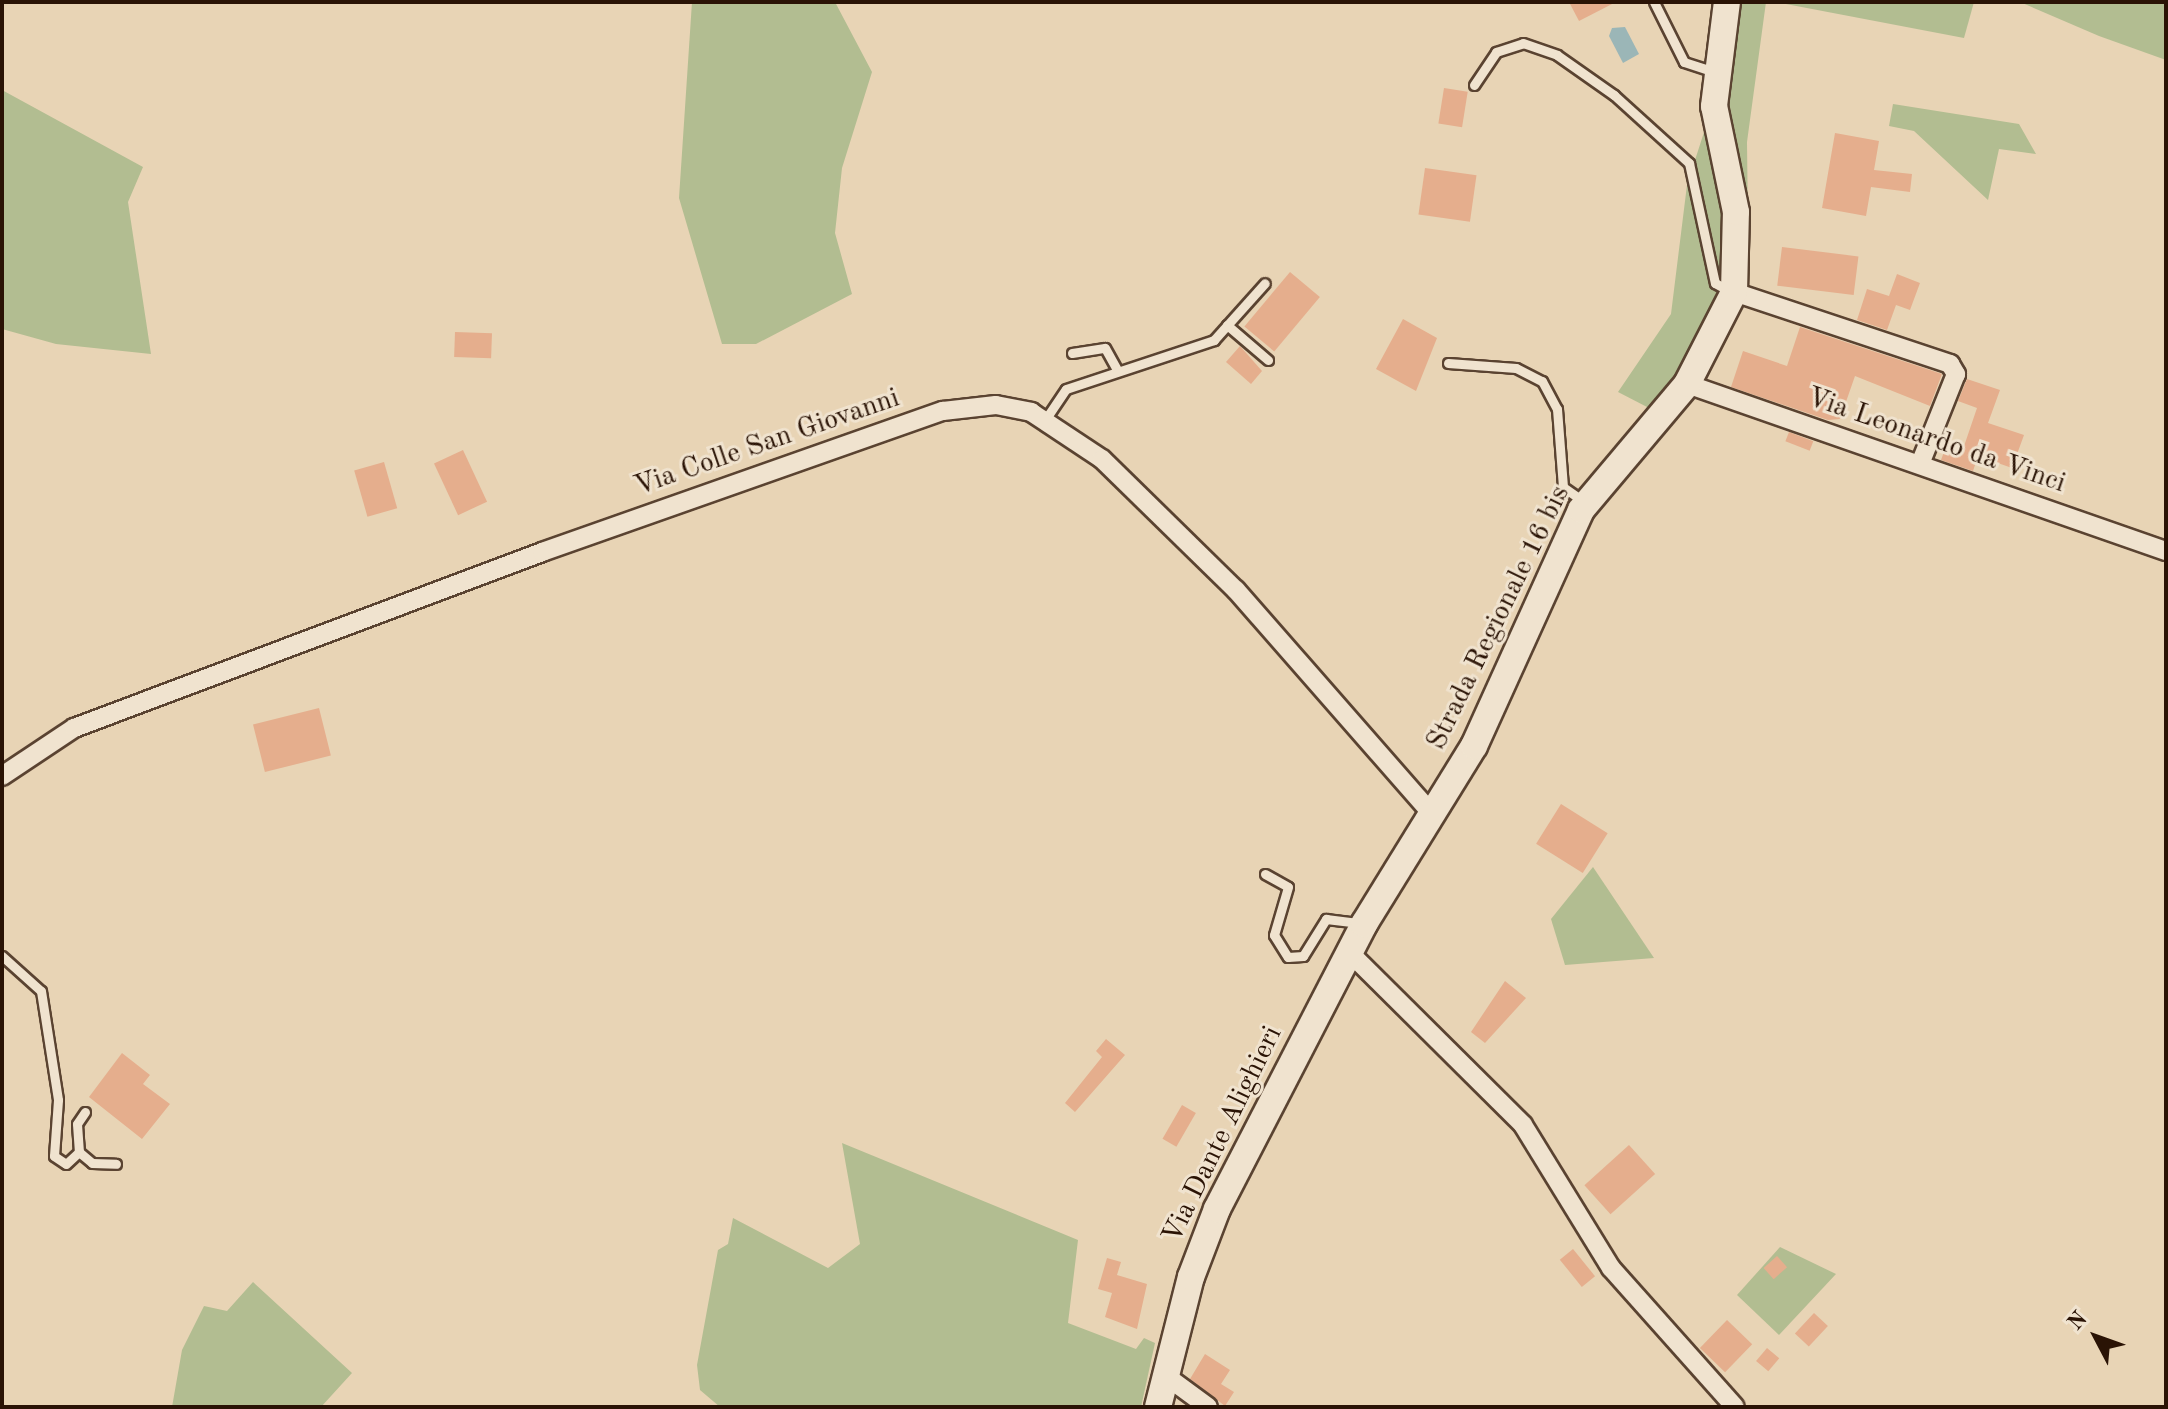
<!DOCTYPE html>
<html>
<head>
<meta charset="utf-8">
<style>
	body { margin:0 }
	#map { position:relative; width:2168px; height:1409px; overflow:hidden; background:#e8d4b5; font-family:"Old Standard TT",serif }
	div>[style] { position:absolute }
	.green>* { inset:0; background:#b2bd91 }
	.water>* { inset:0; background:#9bb6b7 }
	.building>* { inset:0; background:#e5ae8d; transform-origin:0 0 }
	.roads { filter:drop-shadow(2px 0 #5a4331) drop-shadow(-2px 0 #5a4331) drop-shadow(0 2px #5a4331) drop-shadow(0 -2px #5a4331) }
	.service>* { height:9px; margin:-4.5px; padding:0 4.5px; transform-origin:4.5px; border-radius:4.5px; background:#f0e3cf }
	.minor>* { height:18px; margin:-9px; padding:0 9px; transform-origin:9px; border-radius:9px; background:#f0e3cf }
	.secondary>* { height:26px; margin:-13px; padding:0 13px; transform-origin:13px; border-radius:13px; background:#f0e3cf }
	span { translate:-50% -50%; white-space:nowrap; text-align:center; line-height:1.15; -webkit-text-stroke:6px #f0e3cf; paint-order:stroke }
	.street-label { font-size:28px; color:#2a1305 }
	.frame { position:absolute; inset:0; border:4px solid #2a1305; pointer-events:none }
	.north { position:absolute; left:2056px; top:1297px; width:80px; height:80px; -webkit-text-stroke:6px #f0e3cf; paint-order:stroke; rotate:311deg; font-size:22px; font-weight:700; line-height:32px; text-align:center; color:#2a1305 }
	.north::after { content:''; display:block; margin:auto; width:28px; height:36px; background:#2a1305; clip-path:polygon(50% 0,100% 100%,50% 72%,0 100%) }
</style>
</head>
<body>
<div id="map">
	<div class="green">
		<i style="clip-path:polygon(692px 2px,835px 2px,872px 72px,842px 168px,835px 233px,852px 294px,756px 344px,722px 344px,679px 198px)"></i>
		<i style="clip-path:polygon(1742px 2px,1766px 2px,1747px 142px,1748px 226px,1690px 397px,1649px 408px,1618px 392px,1671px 314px,1687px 185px,1705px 129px,1725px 107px)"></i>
		<i style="clip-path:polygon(1776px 2px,1974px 2px,1964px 38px)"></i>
		<i style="clip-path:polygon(2020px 2px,2166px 2px,2166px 60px,2099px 36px)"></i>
		<i style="clip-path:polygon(2px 90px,143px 167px,128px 202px,151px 354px,56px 344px,2px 329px)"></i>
		<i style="clip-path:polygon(1893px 104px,2019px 124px,2036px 154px,1999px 149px,1988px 200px,1914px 131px,1889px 126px)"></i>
		<i style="clip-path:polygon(1593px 867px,1654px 958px,1565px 965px,1551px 919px)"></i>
		<i style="clip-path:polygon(842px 1143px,1078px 1240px,1068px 1323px,1136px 1349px,1144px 1338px,1155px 1343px,1141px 1407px,720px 1407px,700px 1390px,697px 1365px,718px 1250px,728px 1244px,733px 1218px,828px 1268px,860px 1244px)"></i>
		<i style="clip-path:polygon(1780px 1247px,1836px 1274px,1779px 1335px,1737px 1295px)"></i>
		<i style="clip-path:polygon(253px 1282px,352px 1373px,321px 1407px,172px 1407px,182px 1350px,204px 1306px,227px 1311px)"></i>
	</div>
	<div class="water">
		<i style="clip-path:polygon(1625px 27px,1639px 54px,1623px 63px,1609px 36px,1612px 28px)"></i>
	</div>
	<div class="building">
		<i style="clip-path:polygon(1569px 2px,1616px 2px,1579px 21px)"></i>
		<i style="left:1444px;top:88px;width:24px;height:36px;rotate:9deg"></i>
		<i style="clip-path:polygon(1835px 133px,1879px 141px,1874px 170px,1912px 174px,1910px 192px,1871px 187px,1866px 216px,1822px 208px)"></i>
		<i style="left:1425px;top:168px;width:52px;height:47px;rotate:8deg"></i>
		<i style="left:1782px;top:247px;width:77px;height:39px;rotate:7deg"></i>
		<i style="left:1290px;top:272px;width:39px;height:71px;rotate:40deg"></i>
		<i style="clip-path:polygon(1897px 274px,1920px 283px,1910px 310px,1896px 305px,1887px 330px,1857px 320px,1867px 289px,1889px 296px)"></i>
		<i style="clip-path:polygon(1403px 319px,1437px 338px,1416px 391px,1376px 369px)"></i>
		<i style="clip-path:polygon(1800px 327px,1942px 374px,1930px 406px,1855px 376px,1840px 419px,1828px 420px,1731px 387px,1743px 351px,1787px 366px)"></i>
		<i style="left:455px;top:332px;width:37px;height:25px;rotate:2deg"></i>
		<i style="clip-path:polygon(1240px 346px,1262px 371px,1251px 384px,1226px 362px)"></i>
		<i style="clip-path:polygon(1967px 379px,2000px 390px,1988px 423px,2024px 435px,2012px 468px,1978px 456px,1973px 471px,1941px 460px,1945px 449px,1961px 455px,1977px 408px,1958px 401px)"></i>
		<i style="left:1789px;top:432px;width:26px;height:10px;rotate:21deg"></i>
		<i style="left:463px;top:450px;width:57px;height:32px;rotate:65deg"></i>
		<i style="left:384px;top:462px;width:48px;height:31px;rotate:74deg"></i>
		<i style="left:319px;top:708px;width:49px;height:68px;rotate:76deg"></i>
		<i style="left:1561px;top:804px;width:55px;height:47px;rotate:32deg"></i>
		<i style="clip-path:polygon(1505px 981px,1526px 998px,1485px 1043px,1471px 1032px)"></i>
		<i style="clip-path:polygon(1106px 1039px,1125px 1055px,1075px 1112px,1065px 1103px,1102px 1057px,1096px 1051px)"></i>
		<i style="clip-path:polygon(122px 1053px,150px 1075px,143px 1084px,170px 1104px,142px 1139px,89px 1097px)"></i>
		<i style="left:1182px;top:1105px;width:16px;height:39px;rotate:30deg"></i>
		<i style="left:1629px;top:1145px;width:39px;height:60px;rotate:48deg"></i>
		<i style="left:1573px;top:1249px;width:35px;height:17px;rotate:51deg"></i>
		<i style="left:1777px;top:1256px;width:15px;height:18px;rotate:48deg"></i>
		<i style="clip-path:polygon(1107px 1258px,1121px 1262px,1117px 1275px,1147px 1284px,1137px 1329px,1105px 1317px,1112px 1293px,1098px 1289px)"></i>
		<i style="left:1814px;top:1313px;width:19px;height:28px;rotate:43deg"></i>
		<i style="left:1727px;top:1320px;width:35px;height:39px;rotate:44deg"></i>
		<i style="left:1767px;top:1348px;width:16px;height:17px;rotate:40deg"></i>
		<i style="clip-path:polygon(1205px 1354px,1230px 1370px,1221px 1384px,1234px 1392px,1225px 1406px,1190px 1379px)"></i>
	</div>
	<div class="roads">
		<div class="service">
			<i style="left:1654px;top:2px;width:67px;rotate:63.4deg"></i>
			<i style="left:1684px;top:62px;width:32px;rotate:18deg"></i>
			<i style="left:1474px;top:85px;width:40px;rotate:-56deg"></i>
			<i style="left:1496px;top:52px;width:28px;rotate:-18deg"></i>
			<i style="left:1523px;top:43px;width:36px;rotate:19deg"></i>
			<i style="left:1557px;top:55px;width:70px;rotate:35.1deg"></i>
			<i style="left:1614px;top:95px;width:101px;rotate:42.2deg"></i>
			<i style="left:1689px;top:163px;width:123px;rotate:77.8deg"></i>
			<i style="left:1715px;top:283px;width:18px;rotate:29deg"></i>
			<i style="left:1227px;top:325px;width:54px;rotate:40.5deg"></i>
			<i style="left:1072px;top:353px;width:33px;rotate:-9deg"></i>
			<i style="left:1105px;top:348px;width:26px;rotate:61deg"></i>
			<i style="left:1448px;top:363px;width:68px;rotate:4.2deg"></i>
			<i style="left:1516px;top:368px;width:29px;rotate:27deg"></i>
			<i style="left:1542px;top:381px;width:32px;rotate:62deg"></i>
			<i style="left:1557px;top:409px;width:78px;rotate:85.6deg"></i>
			<i style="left:1563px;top:487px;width:24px;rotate:35deg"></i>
			<i style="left:1045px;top:420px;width:37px;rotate:-56deg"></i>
			<i style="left:1066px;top:389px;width:156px;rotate:-18.3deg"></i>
			<i style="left:1214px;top:340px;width:76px;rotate:-48.2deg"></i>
			<i style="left:1265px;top:874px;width:26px;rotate:29deg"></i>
			<i style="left:1288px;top:887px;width:50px;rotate:106.3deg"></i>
			<i style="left:1274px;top:935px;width:26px;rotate:58deg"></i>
			<i style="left:1288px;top:957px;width:15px;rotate:-4deg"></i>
			<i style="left:1303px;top:956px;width:44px;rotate:-58.1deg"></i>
			<i style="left:1326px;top:919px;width:34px;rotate:7deg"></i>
			<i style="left:2px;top:956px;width:52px;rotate:41.9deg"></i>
			<i style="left:41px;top:991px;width:110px;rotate:81.1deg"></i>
			<i style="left:58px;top:1100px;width:56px;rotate:94.1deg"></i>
			<i style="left:54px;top:1156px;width:14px;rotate:34deg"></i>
			<i style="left:66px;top:1164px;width:18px;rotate:-43deg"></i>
			<i style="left:85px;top:1112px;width:14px;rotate:124deg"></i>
			<i style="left:77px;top:1124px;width:28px;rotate:86deg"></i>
			<i style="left:79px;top:1152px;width:17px;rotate:40deg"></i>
			<i style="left:92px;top:1163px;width:24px;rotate:2deg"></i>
		</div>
		<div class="minor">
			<i style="left:1734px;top:292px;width:228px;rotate:18.4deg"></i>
			<i style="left:1950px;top:364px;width:12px;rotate:59deg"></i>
			<i style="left:1956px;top:374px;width:97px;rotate:111.8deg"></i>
			<i style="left:1687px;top:384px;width:507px;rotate:19.22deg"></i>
			<i style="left:2px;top:776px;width:87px;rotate:-33.7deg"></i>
			<i style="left:74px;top:728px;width:500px;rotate:-20.6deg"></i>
			<i style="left:542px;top:552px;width:425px;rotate:-19.4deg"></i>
			<i style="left:943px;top:411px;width:53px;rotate:-6.5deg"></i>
			<i style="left:996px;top:405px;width:36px;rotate:11deg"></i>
			<i style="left:1031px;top:412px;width:85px;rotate:33.5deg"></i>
			<i style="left:1102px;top:459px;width:187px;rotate:44.4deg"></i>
			<i style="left:1236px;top:590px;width:298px;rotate:48.8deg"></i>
			<i style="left:1349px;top:952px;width:245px;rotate:44.8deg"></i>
			<i style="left:1523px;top:1125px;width:168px;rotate:58.4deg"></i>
			<i style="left:1611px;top:1268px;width:186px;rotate:48.3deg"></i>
			<i style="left:1166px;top:1376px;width:52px;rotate:36.4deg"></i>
		</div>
		<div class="secondary">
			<i style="left:1158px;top:1407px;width:134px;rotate:-75.8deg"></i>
			<i style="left:1191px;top:1277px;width:73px;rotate:-69.1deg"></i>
			<i style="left:1217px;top:1209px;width:321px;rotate:-62.7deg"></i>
			<i style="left:1364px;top:924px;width:209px;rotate:-58.3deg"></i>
			<i style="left:1474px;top:746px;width:259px;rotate:-65.6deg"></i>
			<i style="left:1581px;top:510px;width:165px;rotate:-49.9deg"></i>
			<i style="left:1687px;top:384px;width:103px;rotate:-62.9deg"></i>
			<i style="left:1734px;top:292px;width:80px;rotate:-88.6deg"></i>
			<i style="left:1736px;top:212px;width:108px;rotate:-101.7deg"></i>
			<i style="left:1714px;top:106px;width:105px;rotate:-82.9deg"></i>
		</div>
	</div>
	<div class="street-label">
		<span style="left:1936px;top:441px;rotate:19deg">Via Leonardo da Vinci</span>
		<span style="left:767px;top:443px;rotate:-19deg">Via Colle San Giovanni</span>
		<span style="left:1499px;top:618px;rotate:-64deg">Strada Regionale 16 bis</span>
		<span style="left:1223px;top:1135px;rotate:-64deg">Via Dante Alighieri</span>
	</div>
	<div class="frame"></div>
	<div class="north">N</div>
</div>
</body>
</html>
